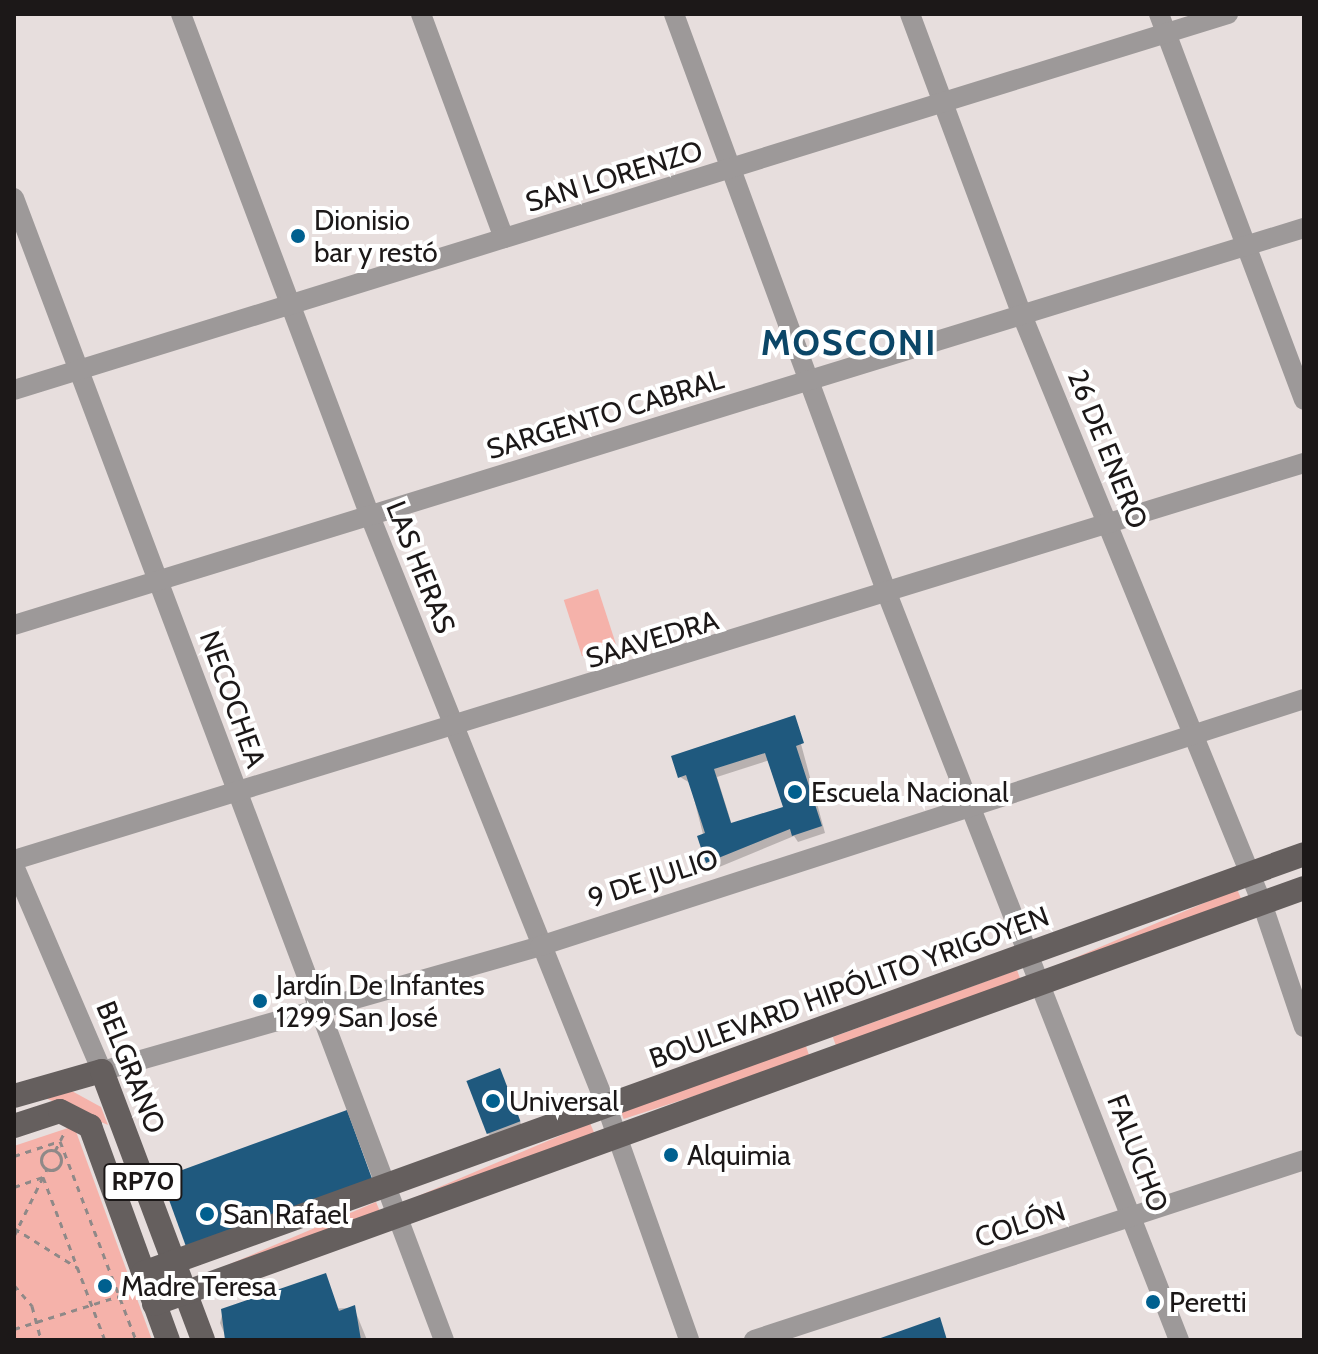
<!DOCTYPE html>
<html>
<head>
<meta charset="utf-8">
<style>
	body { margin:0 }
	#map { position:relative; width:1318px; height:1354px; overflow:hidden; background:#e7dedd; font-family:Cabin,sans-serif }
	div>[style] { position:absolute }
	.green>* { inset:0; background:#f5b2aa; transform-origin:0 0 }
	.shadow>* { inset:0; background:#0003 }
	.building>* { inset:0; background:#1f597e; transform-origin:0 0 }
	.path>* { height:3px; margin-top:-1.5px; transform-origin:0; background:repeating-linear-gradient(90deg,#8f8988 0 6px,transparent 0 12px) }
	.path>.ring { margin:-1.5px; padding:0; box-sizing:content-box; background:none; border:3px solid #8f8988; border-radius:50% }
	.minor>* { height:20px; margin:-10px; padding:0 10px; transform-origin:10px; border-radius:10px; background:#9d9999 }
	.major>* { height:24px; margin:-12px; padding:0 12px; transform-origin:12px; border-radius:12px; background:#655f5e }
	.dots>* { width:22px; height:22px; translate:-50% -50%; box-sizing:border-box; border:4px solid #fff; border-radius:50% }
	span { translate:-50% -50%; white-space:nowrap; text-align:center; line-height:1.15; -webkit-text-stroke:8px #fff; paint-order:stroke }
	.shield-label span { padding:2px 6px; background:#fff; border:2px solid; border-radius:6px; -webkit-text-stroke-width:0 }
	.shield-label { font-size:26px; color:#1c1818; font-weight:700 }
	.street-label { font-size:28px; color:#1c1818 }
	.poi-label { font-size:28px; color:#1c1818 }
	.left { translate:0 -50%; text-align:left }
	.district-label { font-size:36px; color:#0b4667; font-weight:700; letter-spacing:2px }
	.frame { position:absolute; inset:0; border:16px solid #1c1818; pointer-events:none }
</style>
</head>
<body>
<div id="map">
	<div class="green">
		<i style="left:598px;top:589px;width:59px;height:36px;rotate:72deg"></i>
		<i style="left:1237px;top:889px;width:13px;height:196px;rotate:67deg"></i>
		<i style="left:1017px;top:970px;width:12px;height:196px;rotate:70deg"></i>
		<i style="left:806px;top:1046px;width:13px;height:196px;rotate:72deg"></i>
		<i style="clip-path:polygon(70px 1090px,101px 1107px,108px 1125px,43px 1097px)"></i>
		<i style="left:590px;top:1123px;width:13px;height:195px;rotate:67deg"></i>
		<i style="clip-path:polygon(74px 1126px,152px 1340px,14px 1340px,14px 1146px)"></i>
		<i style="left:376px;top:1202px;width:13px;height:199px;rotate:67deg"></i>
	</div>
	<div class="shadow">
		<i style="clip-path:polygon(evenodd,794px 718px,825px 833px,798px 842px,794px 836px,712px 870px,690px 783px,680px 777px,794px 718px,770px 760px,785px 808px,732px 825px,717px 777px,770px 760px)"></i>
		<i style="clip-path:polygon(503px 1078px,523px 1129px,493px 1140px,488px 1133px)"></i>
		<i style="clip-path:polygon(354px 1308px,367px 1340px,227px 1340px,220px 1323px,223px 1311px)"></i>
	</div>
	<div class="building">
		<i style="clip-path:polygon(evenodd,795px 715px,804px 743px,796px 746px,822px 826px,792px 836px,790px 829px,706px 863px,697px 836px,705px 833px,686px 775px,678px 778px,671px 756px,795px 715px,765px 753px,783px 807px,731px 823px,714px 769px,765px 753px)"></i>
		<i style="left:500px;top:1068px;width:57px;height:36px;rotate:69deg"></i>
		<i style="left:347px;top:1110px;width:77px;height:198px;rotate:70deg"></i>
		<i style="clip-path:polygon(326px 1273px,339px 1311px,355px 1305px,361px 1340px,225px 1340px,221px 1309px)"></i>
		<i style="clip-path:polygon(940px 1317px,947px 1340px,875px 1340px)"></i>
	</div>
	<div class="path">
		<i class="ring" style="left:41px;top:1150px;width:17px;height:17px"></i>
		<i style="left:55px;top:1151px;width:20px;rotate:-63deg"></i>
		<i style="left:14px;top:1156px;width:48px;rotate:-18.1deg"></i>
		<i style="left:60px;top:1141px;width:213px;rotate:69.1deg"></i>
		<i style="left:14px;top:1187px;width:31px;rotate:-19deg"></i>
		<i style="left:43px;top:1177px;width:174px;rotate:69.2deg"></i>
		<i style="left:14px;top:1228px;width:75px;rotate:32deg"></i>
		<i style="left:14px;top:1236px;width:75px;rotate:-63.8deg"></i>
		<i style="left:14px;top:1285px;width:28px;rotate:49deg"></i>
		<i style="left:32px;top:1306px;width:35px;rotate:75deg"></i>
		<i style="left:14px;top:1329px;width:110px;rotate:-17.4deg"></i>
	</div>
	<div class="minor">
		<i style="left:181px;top:14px;width:536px;rotate:69.37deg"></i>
		<i style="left:370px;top:516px;width:635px;rotate:68.17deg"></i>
		<i style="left:606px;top:1105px;width:249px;rotate:70.5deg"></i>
		<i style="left:421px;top:14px;width:239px;rotate:69.7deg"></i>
		<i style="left:674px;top:14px;width:620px;rotate:69.81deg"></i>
		<i style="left:888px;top:596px;width:799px;rotate:68.64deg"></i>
		<i style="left:910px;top:14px;width:321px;rotate:69.6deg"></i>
		<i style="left:1022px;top:315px;width:635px;rotate:67.8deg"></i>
		<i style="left:1262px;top:903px;width:131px;rotate:71.3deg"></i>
		<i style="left:1159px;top:14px;width:412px;rotate:69.4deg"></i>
		<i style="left:14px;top:198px;width:1220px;rotate:69.37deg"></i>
		<i style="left:14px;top:390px;width:1271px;rotate:-17.21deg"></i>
		<i style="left:14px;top:625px;width:1350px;rotate:-17.11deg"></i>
		<i style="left:14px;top:860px;width:1350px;rotate:-17.11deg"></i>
		<i style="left:14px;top:866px;width:223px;rotate:66.8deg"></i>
		<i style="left:102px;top:1071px;width:455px;rotate:-15.9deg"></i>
		<i style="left:540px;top:946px;width:803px;rotate:-17.92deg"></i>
		<i style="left:754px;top:1340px;width:579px;rotate:-18.12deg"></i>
	</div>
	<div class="major">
		<i style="left:14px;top:1096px;width:91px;rotate:-15.9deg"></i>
		<i style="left:102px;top:1071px;width:287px;rotate:69.4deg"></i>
		<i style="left:14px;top:1126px;width:48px;rotate:-18.1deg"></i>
		<i style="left:60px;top:1111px;width:34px;rotate:27deg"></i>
		<i style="left:90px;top:1126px;width:228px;rotate:70deg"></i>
		<i style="left:143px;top:1273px;width:1234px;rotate:-19.84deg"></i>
		<i style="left:154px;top:1304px;width:1223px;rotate:-19.89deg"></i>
	</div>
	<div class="dots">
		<i style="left:298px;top:236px;background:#00608f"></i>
		<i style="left:795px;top:792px;background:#00608f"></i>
		<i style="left:260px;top:1001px;background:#00608f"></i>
		<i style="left:493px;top:1101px;background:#00608f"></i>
		<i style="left:671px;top:1155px;background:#00608f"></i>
		<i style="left:207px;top:1214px;background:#00608f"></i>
		<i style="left:105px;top:1286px;background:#00608f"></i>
		<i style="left:1153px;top:1302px;background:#00608f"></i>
	</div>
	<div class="shield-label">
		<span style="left:143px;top:1182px">RP70</span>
	</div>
	<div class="street-label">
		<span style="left:614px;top:176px;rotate:-17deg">SAN LORENZO</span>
		<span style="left:605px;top:414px;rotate:-17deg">SARGENTO CABRAL</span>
		<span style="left:1108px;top:449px;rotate:68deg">26 DE ENERO</span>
		<span style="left:421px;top:567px;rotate:68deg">LAS HERAS</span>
		<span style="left:652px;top:639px;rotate:-17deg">SAAVEDRA</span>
		<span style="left:233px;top:699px;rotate:70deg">NECOCHEA</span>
		<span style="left:653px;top:878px;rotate:-18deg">9 DE JULIO</span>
		<span style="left:849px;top:987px;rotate:-20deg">BOULEVARD HIPÓLITO YRIGOYEN</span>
		<span style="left:131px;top:1067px;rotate:68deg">BELGRANO</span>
		<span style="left:1138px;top:1153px;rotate:69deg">FALUCHO</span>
		<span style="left:1020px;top:1224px;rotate:-18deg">COLÓN</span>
	</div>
	<div class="poi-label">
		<span class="left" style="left:314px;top:236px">Dionisio<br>bar y restó</span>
		<span class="left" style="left:811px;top:792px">Escuela Nacional</span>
		<span class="left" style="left:276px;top:1001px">Jardín De Infantes<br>1299 San José</span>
		<span class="left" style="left:509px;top:1101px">Universal</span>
		<span class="left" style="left:687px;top:1155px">Alquimia</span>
		<span class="left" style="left:223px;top:1214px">San Rafael</span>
		<span class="left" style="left:121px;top:1286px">Madre Teresa</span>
		<span class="left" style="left:1169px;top:1302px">Peretti</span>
	</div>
	<div class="district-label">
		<span style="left:849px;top:343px">MOSCONI</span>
	</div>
	<div class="frame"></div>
</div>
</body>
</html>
